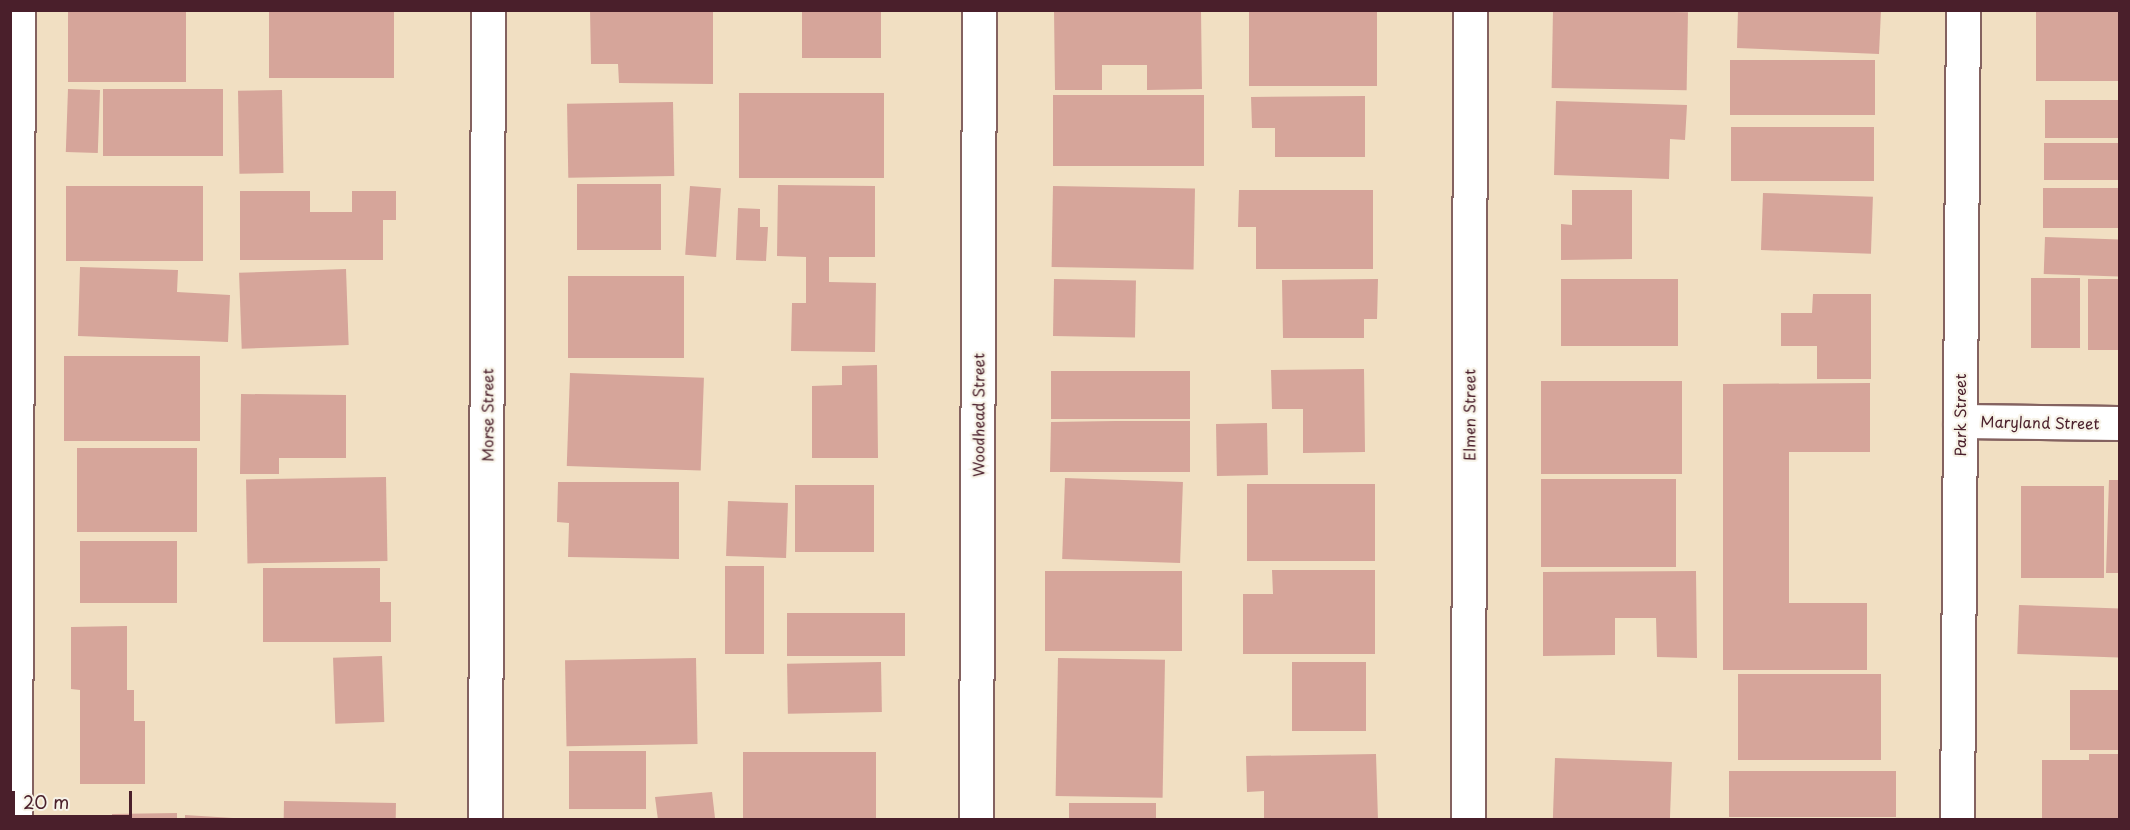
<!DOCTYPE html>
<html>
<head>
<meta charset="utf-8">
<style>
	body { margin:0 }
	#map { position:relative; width:2130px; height:830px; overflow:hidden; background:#f1dfc2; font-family:"Playpen Sans",sans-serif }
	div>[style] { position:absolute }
	.building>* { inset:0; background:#d6a59a; transform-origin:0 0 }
	.roads { filter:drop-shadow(2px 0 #846260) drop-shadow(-2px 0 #846260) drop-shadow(0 2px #846260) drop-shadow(0 -2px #846260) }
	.minor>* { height:33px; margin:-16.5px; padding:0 16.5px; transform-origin:16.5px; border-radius:16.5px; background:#fff }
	span { translate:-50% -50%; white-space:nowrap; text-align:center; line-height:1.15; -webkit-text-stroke:4.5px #f7f3e8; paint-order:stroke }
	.street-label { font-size:15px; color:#4a1f2b }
	.frame { position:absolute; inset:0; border:12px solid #4a1f2b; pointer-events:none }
	.scale { position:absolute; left:12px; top:791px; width:120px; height:27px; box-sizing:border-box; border:3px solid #4a1f2b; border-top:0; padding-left:8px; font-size:18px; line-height:21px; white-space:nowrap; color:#4a1f2b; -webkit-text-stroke:4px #f7f3e8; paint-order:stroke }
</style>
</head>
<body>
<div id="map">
	<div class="building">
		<i style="left:68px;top:10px;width:118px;height:72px"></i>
		<i style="left:269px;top:10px;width:125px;height:68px"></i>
		<i style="clip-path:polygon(590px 10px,713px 10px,713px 84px,619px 83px,618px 64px,591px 64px)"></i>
		<i style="left:802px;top:10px;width:79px;height:48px"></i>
		<i style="clip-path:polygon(1054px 10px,1201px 10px,1202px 89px,1147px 90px,1147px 65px,1102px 65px,1102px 90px,1055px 90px)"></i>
		<i style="left:1249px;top:10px;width:128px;height:76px"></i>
		<i style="left:1553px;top:10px;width:135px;height:78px;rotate:1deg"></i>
		<i style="clip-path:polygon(1738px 10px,1881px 10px,1879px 54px,1737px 48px)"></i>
		<i style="left:2120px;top:12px;width:69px;height:84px;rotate:90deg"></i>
		<i style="left:1730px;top:60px;width:145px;height:55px"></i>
		<i style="left:68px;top:89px;width:32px;height:63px;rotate:2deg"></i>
		<i style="left:103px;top:89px;width:120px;height:67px"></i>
		<i style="left:282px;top:90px;width:83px;height:44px;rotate:89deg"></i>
		<i style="left:739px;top:93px;width:145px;height:85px"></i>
		<i style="left:1053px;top:95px;width:151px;height:71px"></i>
		<i style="clip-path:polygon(1365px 96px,1365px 157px,1275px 157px,1275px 128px,1252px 128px,1251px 97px)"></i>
		<i style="left:2120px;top:100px;width:38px;height:75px;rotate:90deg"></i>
		<i style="clip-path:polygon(1556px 101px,1687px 105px,1685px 140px,1670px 139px,1669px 179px,1554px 175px)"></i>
		<i style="left:673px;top:102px;width:74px;height:106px;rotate:89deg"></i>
		<i style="left:1874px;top:127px;width:54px;height:143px;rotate:90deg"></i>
		<i style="left:2120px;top:143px;width:37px;height:76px;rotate:90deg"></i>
		<i style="left:661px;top:184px;width:66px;height:84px;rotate:90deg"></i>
		<i style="clip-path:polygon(778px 185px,875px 186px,875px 257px,829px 257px,829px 282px,876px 283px,875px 352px,791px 351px,792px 303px,806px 303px,806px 257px,777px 256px)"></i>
		<i style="left:66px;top:186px;width:137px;height:75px"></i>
		<i style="left:690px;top:186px;width:31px;height:69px;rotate:4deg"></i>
		<i style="left:1053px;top:186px;width:142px;height:81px;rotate:1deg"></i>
		<i style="left:2043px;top:188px;width:77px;height:40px"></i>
		<i style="clip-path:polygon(1239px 190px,1373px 190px,1373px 269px,1256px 269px,1256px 227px,1238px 227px)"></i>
		<i style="clip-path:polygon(1572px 190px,1632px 190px,1632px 259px,1561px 260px,1561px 224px,1572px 225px)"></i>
		<i style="clip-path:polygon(240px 191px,310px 191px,310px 212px,352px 212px,352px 191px,396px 191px,396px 220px,383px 220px,383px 260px,240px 260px)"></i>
		<i style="left:1763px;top:193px;width:110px;height:57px;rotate:2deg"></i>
		<i style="clip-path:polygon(738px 208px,760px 209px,760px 227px,768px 227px,766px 261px,736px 260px)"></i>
		<i style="left:2045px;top:237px;width:75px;height:37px;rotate:2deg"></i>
		<i style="clip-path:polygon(80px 267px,178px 270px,177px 292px,230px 295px,228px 342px,78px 336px)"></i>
		<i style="left:346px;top:269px;width:76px;height:107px;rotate:88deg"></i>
		<i style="left:568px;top:276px;width:116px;height:82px"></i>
		<i style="left:2031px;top:278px;width:49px;height:70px"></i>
		<i style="left:1054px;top:279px;width:82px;height:57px;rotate:1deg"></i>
		<i style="clip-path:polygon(1378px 279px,1377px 319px,1364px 319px,1364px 338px,1283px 338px,1282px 280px)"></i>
		<i style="left:1561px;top:279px;width:117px;height:67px"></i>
		<i style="left:2088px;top:279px;width:32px;height:71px"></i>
		<i style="clip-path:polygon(1813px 294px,1871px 294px,1871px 379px,1817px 379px,1817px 346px,1781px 346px,1781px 313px,1812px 313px)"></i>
		<i style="left:64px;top:356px;width:136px;height:85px"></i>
		<i style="clip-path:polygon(877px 365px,878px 458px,812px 458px,812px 386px,842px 385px,842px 366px)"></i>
		<i style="clip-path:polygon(1364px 369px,1365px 452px,1303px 453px,1303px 409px,1272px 409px,1271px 370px)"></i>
		<i style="left:1051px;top:371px;width:139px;height:48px"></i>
		<i style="left:570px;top:373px;width:134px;height:93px;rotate:2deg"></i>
		<i style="left:1541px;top:381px;width:141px;height:93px"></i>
		<i style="clip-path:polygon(1870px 383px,1870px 452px,1789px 452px,1789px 603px,1867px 603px,1867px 670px,1723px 670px,1723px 384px)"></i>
		<i style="clip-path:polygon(241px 394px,346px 395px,346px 458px,279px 458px,279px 474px,240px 474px)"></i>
		<i style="clip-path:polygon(1115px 421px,1190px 421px,1190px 472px,1050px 472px,1051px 422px)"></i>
		<i style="left:1267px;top:423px;width:52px;height:51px;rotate:89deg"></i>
		<i style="left:77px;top:448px;width:120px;height:84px"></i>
		<i style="left:386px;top:477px;width:84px;height:140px;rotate:89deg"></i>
		<i style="left:1065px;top:478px;width:118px;height:81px;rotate:2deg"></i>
		<i style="left:1541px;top:479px;width:135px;height:88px"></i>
		<i style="clip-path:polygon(2109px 480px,2120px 480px,2120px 573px,2106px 573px)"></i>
		<i style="clip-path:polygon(558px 482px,679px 482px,679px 559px,568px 557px,569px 523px,557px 522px)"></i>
		<i style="left:1247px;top:484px;width:128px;height:77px"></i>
		<i style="left:795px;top:485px;width:79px;height:67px"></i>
		<i style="left:2021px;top:486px;width:83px;height:92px"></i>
		<i style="left:728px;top:501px;width:60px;height:55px;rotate:2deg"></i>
		<i style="left:80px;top:541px;width:97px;height:62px"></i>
		<i style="left:725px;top:566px;width:39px;height:88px"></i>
		<i style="clip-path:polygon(263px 568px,380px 568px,380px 602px,391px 602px,391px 642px,263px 642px)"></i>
		<i style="clip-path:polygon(1272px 570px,1375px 570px,1375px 654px,1243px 654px,1243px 594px,1273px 594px)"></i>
		<i style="left:1045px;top:571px;width:137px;height:80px"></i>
		<i style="clip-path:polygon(1696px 571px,1697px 658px,1657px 657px,1656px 618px,1615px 618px,1615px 655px,1543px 656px,1543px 572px)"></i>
		<i style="left:2019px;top:605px;width:101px;height:49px;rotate:2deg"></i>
		<i style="left:787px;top:613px;width:118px;height:43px"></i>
		<i style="clip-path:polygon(127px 626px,127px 690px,134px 690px,134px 721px,145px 721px,145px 784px,80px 784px,80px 690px,71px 689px,71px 627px)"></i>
		<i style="left:382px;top:656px;width:66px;height:49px;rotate:88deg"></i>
		<i style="left:696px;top:658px;width:86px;height:131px;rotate:89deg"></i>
		<i style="left:1058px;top:658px;width:107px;height:138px;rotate:1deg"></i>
		<i style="left:881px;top:662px;width:50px;height:94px;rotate:89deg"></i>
		<i style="left:1292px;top:662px;width:74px;height:69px"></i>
		<i style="left:1738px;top:674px;width:143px;height:86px"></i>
		<i style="left:2070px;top:690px;width:50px;height:60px"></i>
		<i style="left:569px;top:751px;width:77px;height:58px"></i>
		<i style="left:743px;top:752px;width:133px;height:68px"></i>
		<i style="clip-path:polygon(1376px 754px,1378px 820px,1264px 820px,1264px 791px,1247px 792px,1246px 756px)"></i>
		<i style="clip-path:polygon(2089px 754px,2120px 754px,2120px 820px,2042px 820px,2042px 760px,2089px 760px)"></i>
		<i style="left:1555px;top:758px;width:117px;height:62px;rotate:2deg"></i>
		<i style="left:1729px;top:771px;width:167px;height:46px"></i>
		<i style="clip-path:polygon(712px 792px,715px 818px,658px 820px,655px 797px)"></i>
		<i style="left:284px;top:801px;width:112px;height:19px;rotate:1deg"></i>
		<i style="left:1156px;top:803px;width:17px;height:87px;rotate:90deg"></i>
		<i style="clip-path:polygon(177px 813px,177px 820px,112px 820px,112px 814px)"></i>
		<i style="clip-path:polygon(185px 815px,233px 818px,233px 820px,185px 820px)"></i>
		<i style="left:62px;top:816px;width:43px;height:4px"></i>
	</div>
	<div class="roads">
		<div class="minor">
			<i style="left:1960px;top:421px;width:160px;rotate:0.7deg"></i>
			<i style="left:15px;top:820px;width:810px;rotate:-89.79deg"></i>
			<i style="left:485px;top:820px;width:810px;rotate:-89.79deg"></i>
			<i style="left:976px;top:820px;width:810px;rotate:-89.79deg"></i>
			<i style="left:1468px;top:820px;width:810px;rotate:-89.86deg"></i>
			<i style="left:1957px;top:820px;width:810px;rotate:-89.58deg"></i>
		</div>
	</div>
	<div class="street-label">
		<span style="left:487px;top:415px;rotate:-90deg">Morse Street</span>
		<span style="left:978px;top:415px;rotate:-90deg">Woodhead Street</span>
		<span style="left:1469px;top:415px;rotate:-90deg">Elmen Street</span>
		<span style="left:1960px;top:415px;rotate:-90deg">Park Street</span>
		<span style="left:2040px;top:422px;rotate:1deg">Maryland Street</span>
	</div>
	<div class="frame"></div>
	<div class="scale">20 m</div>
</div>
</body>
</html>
